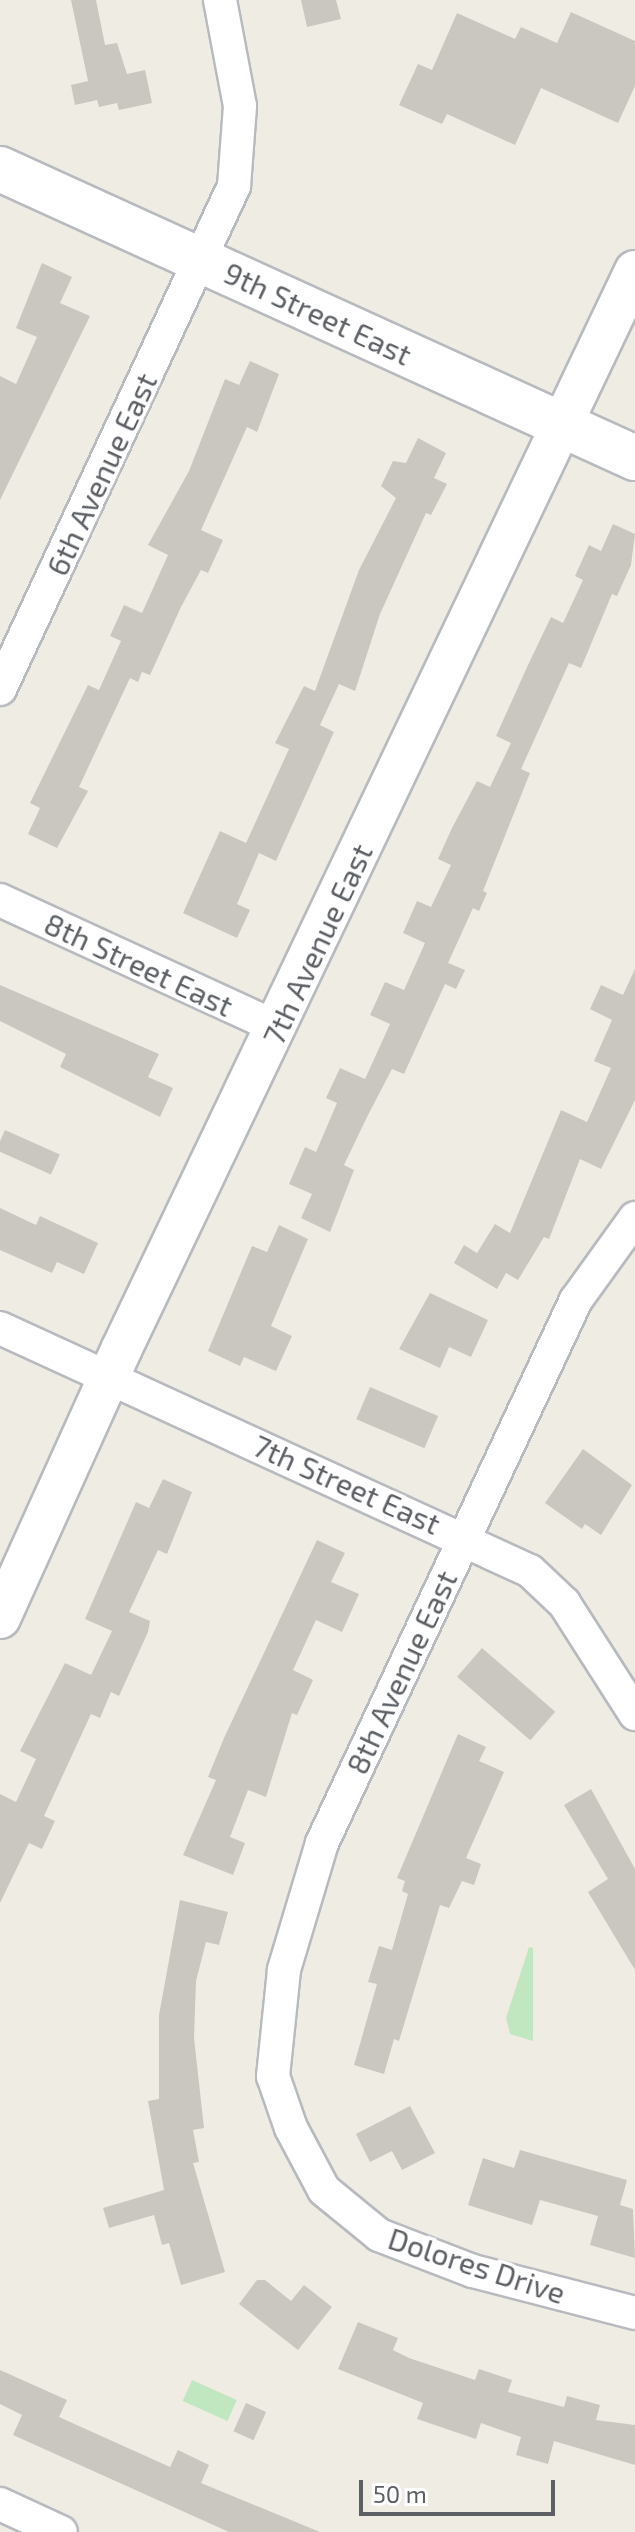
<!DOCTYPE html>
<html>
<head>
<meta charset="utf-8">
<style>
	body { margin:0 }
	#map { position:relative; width:635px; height:2532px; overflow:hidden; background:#efece4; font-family:"Exo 2",sans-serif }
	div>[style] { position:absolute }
	.green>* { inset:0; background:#c1e7c1; transform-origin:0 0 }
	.building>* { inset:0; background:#cac7c1; transform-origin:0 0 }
	.roads { filter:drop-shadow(2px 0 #b7babe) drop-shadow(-2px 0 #b7babe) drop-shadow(0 2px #b7babe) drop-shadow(0 -2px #b7babe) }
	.minor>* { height:32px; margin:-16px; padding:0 16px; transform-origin:16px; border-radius:16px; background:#fff }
	.tertiary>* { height:40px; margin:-20px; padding:0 20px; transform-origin:20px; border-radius:20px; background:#fff }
	.secondary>* { height:44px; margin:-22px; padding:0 22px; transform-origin:22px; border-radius:22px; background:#fff }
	span { translate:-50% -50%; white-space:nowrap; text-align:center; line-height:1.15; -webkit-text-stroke:7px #fff; paint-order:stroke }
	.street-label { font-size:30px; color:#5c6065 }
	.scale { position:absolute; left:359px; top:2480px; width:196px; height:36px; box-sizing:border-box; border:4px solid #5c6065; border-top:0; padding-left:10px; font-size:24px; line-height:28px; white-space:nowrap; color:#5c6065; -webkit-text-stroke:6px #fff; paint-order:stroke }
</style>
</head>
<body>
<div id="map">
	<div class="green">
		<i style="clip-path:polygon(529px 1947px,533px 1948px,533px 2041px,510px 2034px,506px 2018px)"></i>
		<i style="left:192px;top:2380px;width:49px;height:23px;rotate:24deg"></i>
	</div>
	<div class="building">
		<i style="clip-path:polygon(71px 0,96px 0,105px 45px,117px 43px,127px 74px,145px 70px,152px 103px,119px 110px,117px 103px,99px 107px,97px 100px,75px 105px,71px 85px,88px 81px)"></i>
		<i style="clip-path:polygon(301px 0,336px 0,341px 19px,307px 27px)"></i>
		<i style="clip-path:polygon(571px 12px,635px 41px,635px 86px,618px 123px,541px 88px,515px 145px,447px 114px,442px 124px,399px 105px,418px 64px,432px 70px,457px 13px,515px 39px,521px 27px,557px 43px)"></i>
		<i style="clip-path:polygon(42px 263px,72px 277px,60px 303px,90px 316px,0 500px,0 376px,16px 384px,37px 337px,16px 328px)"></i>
		<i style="clip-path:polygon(250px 361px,279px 374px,257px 432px,247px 427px,201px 530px,223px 540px,208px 573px,201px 570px,181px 607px,150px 675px,142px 672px,138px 682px,130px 678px,79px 787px,88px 791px,57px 848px,28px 834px,40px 808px,30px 803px,88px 685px,99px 690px,121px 641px,110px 636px,124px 605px,142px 613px,168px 555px,148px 545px,189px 471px,225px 379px,239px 385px)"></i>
		<i style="clip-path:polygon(418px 438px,446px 453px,434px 478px,447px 484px,431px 515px,426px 513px,380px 614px,355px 691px,339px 684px,320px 725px,334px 732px,276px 861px,259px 853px,237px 904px,250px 910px,237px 938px,183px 913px,220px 831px,246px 843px,289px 749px,275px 743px,304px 686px,315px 691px,359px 570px,396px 498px,381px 486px,393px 461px,406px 463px)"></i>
		<i style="clip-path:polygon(613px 524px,635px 534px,631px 565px,617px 596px,612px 594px,581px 668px,569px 663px,521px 769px,530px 773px,483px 891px,487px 893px,479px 911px,473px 908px,448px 963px,465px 970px,456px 989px,445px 984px,404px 1074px,392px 1069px,367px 1117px,344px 1165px,354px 1170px,330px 1232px,301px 1218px,312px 1194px,289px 1184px,305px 1147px,316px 1152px,337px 1103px,326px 1098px,340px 1068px,365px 1079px,390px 1024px,370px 1015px,385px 982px,404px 990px,425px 943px,403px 933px,417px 901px,431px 907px,451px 865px,438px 859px,452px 828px,477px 781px,490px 787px,511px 743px,496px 736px,528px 665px,551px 617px,563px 623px,583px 580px,575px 576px,589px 545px,601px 551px)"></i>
		<i style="clip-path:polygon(635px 969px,635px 1100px,601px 1169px,580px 1159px,549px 1239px,544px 1237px,518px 1280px,506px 1273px,497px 1289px,454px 1263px,464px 1245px,477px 1253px,495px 1224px,510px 1233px,561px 1110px,587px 1122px,611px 1068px,594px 1061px,612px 1020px,590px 1009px,601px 985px,623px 995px)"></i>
		<i style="clip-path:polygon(0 985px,159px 1054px,148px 1077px,173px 1088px,160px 1117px,60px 1067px,66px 1054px,0 1021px)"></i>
		<i style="left:5px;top:1130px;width:60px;height:22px;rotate:24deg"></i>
		<i style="clip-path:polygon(0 1208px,36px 1225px,40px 1216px,98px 1243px,84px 1274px,57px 1262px,52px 1273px,0 1250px)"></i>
		<i style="clip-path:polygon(279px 1225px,308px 1239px,271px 1326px,292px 1336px,276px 1371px,244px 1357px,240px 1366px,208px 1351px,252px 1246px,267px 1252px)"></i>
		<i style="clip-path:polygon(430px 1293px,488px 1320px,471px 1357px,449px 1347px,440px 1368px,399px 1349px)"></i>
		<i style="left:370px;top:1387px;width:74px;height:35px;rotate:23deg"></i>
		<i style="clip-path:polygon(583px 1449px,632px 1485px,601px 1535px,585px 1524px,582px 1529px,545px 1503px)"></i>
		<i style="clip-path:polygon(163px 1479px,192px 1492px,167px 1554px,158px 1550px,129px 1612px,150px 1621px,148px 1632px,119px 1696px,111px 1692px,100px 1718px,91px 1714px,44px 1816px,55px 1821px,42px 1849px,29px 1843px,0 1903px,0 1794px,16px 1802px,36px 1759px,20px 1751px,65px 1663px,91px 1675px,112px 1631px,85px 1619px,136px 1502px,149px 1508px)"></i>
		<i style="clip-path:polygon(317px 1540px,345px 1553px,331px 1582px,359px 1594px,342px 1632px,316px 1620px,293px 1670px,313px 1680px,297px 1715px,292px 1713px,266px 1797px,248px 1790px,230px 1837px,245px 1843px,233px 1875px,183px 1855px,216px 1780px,208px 1777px,224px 1738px)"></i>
		<i style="left:482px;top:1648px;width:97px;height:38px;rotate:41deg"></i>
		<i style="clip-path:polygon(458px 1734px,486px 1747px,479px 1761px,504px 1772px,466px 1858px,481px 1864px,474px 1885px,462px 1881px,449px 1908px,440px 1905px,399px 2041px,394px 2039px,384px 2074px,354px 2065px,377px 1984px,368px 1982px,379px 1946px,392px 1950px,408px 1894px,402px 1891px,405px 1881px,397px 1878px)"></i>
		<i style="clip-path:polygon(591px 1789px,635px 1869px,635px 1970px,588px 1892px,608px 1879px,564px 1805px)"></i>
		<i style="clip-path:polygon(180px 1900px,228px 1912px,219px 1945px,206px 1942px,196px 1981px,194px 2038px,204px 2128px,193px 2130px,199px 2162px,193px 2163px,225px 2272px,181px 2285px,169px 2243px,162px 2245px,154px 2215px,109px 2228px,103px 2208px,164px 2190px,148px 2101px,159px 2099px,159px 2015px)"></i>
		<i style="clip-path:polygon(410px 2106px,435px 2153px,402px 2170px,392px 2151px,370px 2162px,356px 2134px)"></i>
		<i style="clip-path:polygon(520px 2150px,627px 2180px,620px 2205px,633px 2209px,635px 2258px,590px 2245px,598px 2216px,540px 2200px,532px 2225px,468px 2205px,483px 2158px,514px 2168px)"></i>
		<i style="clip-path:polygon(257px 2280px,265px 2280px,291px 2301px,304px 2285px,332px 2307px,298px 2350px,239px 2304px)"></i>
		<i style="clip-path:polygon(358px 2322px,398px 2338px,393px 2350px,409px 2358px,475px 2380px,479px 2369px,512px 2380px,508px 2392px,564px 2407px,567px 2396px,600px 2405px,596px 2420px,635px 2425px,635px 2465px,554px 2441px,548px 2464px,516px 2455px,521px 2437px,481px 2423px,476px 2439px,417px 2419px,423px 2403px,338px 2369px)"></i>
		<i style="clip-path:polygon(0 2370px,67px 2400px,59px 2417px,170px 2467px,178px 2450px,209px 2465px,201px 2483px,320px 2532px,229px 2532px,13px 2435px,22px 2415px,0 2404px)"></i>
		<i style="left:246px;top:2403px;width:22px;height:31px;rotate:24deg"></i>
	</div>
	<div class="roads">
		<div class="minor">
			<i style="left:0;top:689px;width:555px;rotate:-65.05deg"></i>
			<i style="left:234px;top:186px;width:80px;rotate:-85.7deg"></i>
			<i style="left:240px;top:106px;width:108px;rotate:-100.7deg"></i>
			<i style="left:0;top:900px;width:306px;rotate:24.7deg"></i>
			<i style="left:635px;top:1218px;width:101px;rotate:125.7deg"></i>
			<i style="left:576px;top:1300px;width:599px;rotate:115.07deg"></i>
			<i style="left:322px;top:1843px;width:133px;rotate:106.7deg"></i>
			<i style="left:284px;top:1970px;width:107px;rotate:95.9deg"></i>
			<i style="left:273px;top:2076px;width:55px;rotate:70.9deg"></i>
			<i style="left:291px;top:2128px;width:70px;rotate:62deg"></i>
			<i style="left:324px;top:2190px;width:71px;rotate:39.3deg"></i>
			<i style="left:379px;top:2235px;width:101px;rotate:21deg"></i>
			<i style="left:473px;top:2271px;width:167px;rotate:14.5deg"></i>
			<i style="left:0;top:1328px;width:583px;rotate:24.63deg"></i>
			<i style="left:530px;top:1571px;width:47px;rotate:43.3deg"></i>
			<i style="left:564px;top:1603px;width:132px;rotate:57.4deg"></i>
			<i style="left:0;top:2504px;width:67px;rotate:24.7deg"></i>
		</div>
		<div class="tertiary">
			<i style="left:0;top:1618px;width:296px;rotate:-65.7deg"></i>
			<i style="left:122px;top:1348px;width:1193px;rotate:-64.53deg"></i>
		</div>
		<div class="secondary">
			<i style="left:0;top:169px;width:698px;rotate:24.47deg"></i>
		</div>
	</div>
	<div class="street-label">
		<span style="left:318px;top:313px;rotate:25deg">9th Street East</span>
		<span style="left:101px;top:474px;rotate:-65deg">6th Avenue East</span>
		<span style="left:317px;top:944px;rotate:-65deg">7th Avenue East</span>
		<span style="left:139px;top:964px;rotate:25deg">8th Street East</span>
		<span style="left:347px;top:1484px;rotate:24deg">7th Street East</span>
		<span style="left:401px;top:1672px;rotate:-65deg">8th Avenue East</span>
		<span style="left:477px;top:2265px;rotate:18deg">Dolores Drive</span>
	</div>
	<div class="scale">50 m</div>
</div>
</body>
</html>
